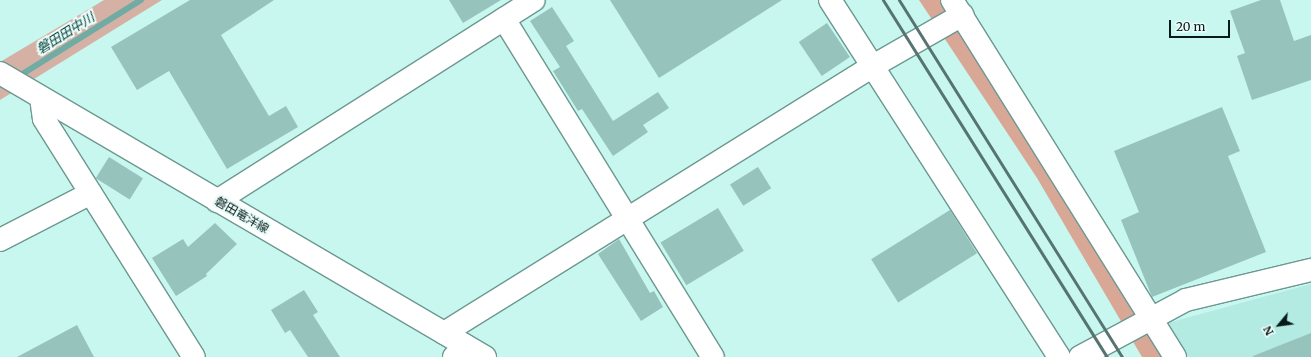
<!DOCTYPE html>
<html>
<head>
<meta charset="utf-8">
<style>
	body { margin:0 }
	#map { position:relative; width:1311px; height:357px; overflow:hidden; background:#c8f7ef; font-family:Merriweather,"Noto Sans JP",serif }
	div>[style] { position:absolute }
	.built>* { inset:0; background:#b3ebe2 }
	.green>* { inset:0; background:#d5b1a5 }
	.forest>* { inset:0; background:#d9a796 }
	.stream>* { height:6px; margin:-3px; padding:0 3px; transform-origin:3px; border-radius:3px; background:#70aca3 }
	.building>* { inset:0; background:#96c4bc; transform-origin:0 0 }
	.roads { filter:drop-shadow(1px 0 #6c9891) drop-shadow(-1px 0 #6c9891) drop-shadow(0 1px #6c9891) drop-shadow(0 -1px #6c9891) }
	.minor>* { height:22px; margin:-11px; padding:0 11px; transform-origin:11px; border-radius:11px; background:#fff }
	.secondary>* { height:22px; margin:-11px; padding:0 11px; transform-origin:11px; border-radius:11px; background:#fff }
	.rail>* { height:3px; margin:-1.5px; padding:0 1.5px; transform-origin:1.5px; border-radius:1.5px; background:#577570 }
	span { translate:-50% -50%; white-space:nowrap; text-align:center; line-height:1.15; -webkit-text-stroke:4px #ebfdfa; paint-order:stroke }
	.street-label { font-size:12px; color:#081a17 }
	.water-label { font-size:13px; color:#05403a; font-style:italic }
	.north { position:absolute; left:1259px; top:305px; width:40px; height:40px; -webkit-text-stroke:3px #ebfdfa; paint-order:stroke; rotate:241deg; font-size:11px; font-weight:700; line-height:16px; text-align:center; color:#081a17 }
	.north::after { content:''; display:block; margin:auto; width:14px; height:18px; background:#081a17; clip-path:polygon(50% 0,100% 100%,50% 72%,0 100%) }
	.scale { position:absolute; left:1169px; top:20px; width:61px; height:18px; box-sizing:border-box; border:2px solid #081a17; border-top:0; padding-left:5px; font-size:12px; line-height:14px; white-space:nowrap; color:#081a17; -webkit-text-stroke:3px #ebfdfa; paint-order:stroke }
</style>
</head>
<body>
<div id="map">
	<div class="built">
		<i style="clip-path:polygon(1311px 284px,1311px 357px,1184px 357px,1164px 324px)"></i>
	</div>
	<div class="green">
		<i style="clip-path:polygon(104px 0,162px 0,0 100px,0 62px)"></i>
	</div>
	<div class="forest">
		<i style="clip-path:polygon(919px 0,951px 0,1173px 357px,1142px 357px,1037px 178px)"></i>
	</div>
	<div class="stream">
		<i style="left:24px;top:73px;width:138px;rotate:-32deg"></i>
	</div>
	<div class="building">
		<i style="clip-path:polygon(190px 0,274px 0,221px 35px,269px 116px,286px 106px,298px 127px,227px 169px,169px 71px,137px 90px,111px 47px)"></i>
		<i style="clip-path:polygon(449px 0,501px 0,463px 23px)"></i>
		<i style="clip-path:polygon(610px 0,782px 0,659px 78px)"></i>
		<i style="clip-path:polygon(1261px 0,1280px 0,1294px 41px,1311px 35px,1311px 80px,1252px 100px,1237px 56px,1245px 53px,1230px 11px)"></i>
		<i style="clip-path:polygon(552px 7px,574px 41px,566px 46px,613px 121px,658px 92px,669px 108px,643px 125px,648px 132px,613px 156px,582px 109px,578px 111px,553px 71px,560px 67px,530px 21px)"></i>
		<i style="left:827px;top:23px;width:41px;height:34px;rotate:56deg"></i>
		<i style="clip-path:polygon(1222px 107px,1240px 151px,1228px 156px,1266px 252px,1152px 297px,1121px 220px,1139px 212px,1114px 151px)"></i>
		<i style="left:109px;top:157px;width:40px;height:25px;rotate:32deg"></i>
		<i style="left:758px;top:167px;width:25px;height:33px;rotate:58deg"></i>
		<i style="left:718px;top:208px;width:50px;height:67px;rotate:59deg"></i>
		<i style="left:950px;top:210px;width:51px;height:93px;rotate:58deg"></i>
		<i style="clip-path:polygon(215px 223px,237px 244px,206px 274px,207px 276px,176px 296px,152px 258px,183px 239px,188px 247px)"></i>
		<i style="clip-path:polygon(619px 239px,650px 293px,654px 291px,663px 307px,641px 321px,598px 254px)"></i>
		<i style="clip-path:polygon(304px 290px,318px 312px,313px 315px,340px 357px,308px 357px,290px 330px,285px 333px,271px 310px)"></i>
		<i style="clip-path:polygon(77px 325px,94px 357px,17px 357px)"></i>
		<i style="clip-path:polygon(1311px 333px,1311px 357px,1253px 357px,1253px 356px)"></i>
	</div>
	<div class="roads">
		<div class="minor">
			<i style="left:830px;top:0;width:424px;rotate:57.3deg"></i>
			<i style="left:952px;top:0;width:421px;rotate:58deg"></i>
			<i style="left:504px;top:19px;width:397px;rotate:58.3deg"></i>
			<i style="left:41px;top:98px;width:21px;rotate:82deg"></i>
			<i style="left:44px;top:119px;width:281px;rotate:57.8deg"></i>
			<i style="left:217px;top:201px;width:375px;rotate:-32.4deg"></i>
			<i style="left:0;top:240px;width:102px;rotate:-27.3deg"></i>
			<i style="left:444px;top:333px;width:505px;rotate:-31.9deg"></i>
			<i style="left:873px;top:66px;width:103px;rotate:-29.8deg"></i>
			<i style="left:454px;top:357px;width:16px;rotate:-47deg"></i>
			<i style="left:1080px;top:357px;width:120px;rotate:-28.3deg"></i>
			<i style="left:1186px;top:300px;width:129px;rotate:-13.5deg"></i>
		</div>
		<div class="secondary">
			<i style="left:0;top:73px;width:562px;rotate:30.35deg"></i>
		</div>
	</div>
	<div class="rail">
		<i style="left:883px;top:0;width:421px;rotate:57.9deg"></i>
		<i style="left:899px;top:0;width:421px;rotate:58deg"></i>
	</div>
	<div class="street-label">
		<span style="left:242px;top:215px;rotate:30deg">磐田竜洋線</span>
	</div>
	<div class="water-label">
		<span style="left:66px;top:34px;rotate:-32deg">磐田田中川</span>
	</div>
	<div class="north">N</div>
	<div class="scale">20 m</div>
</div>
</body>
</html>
